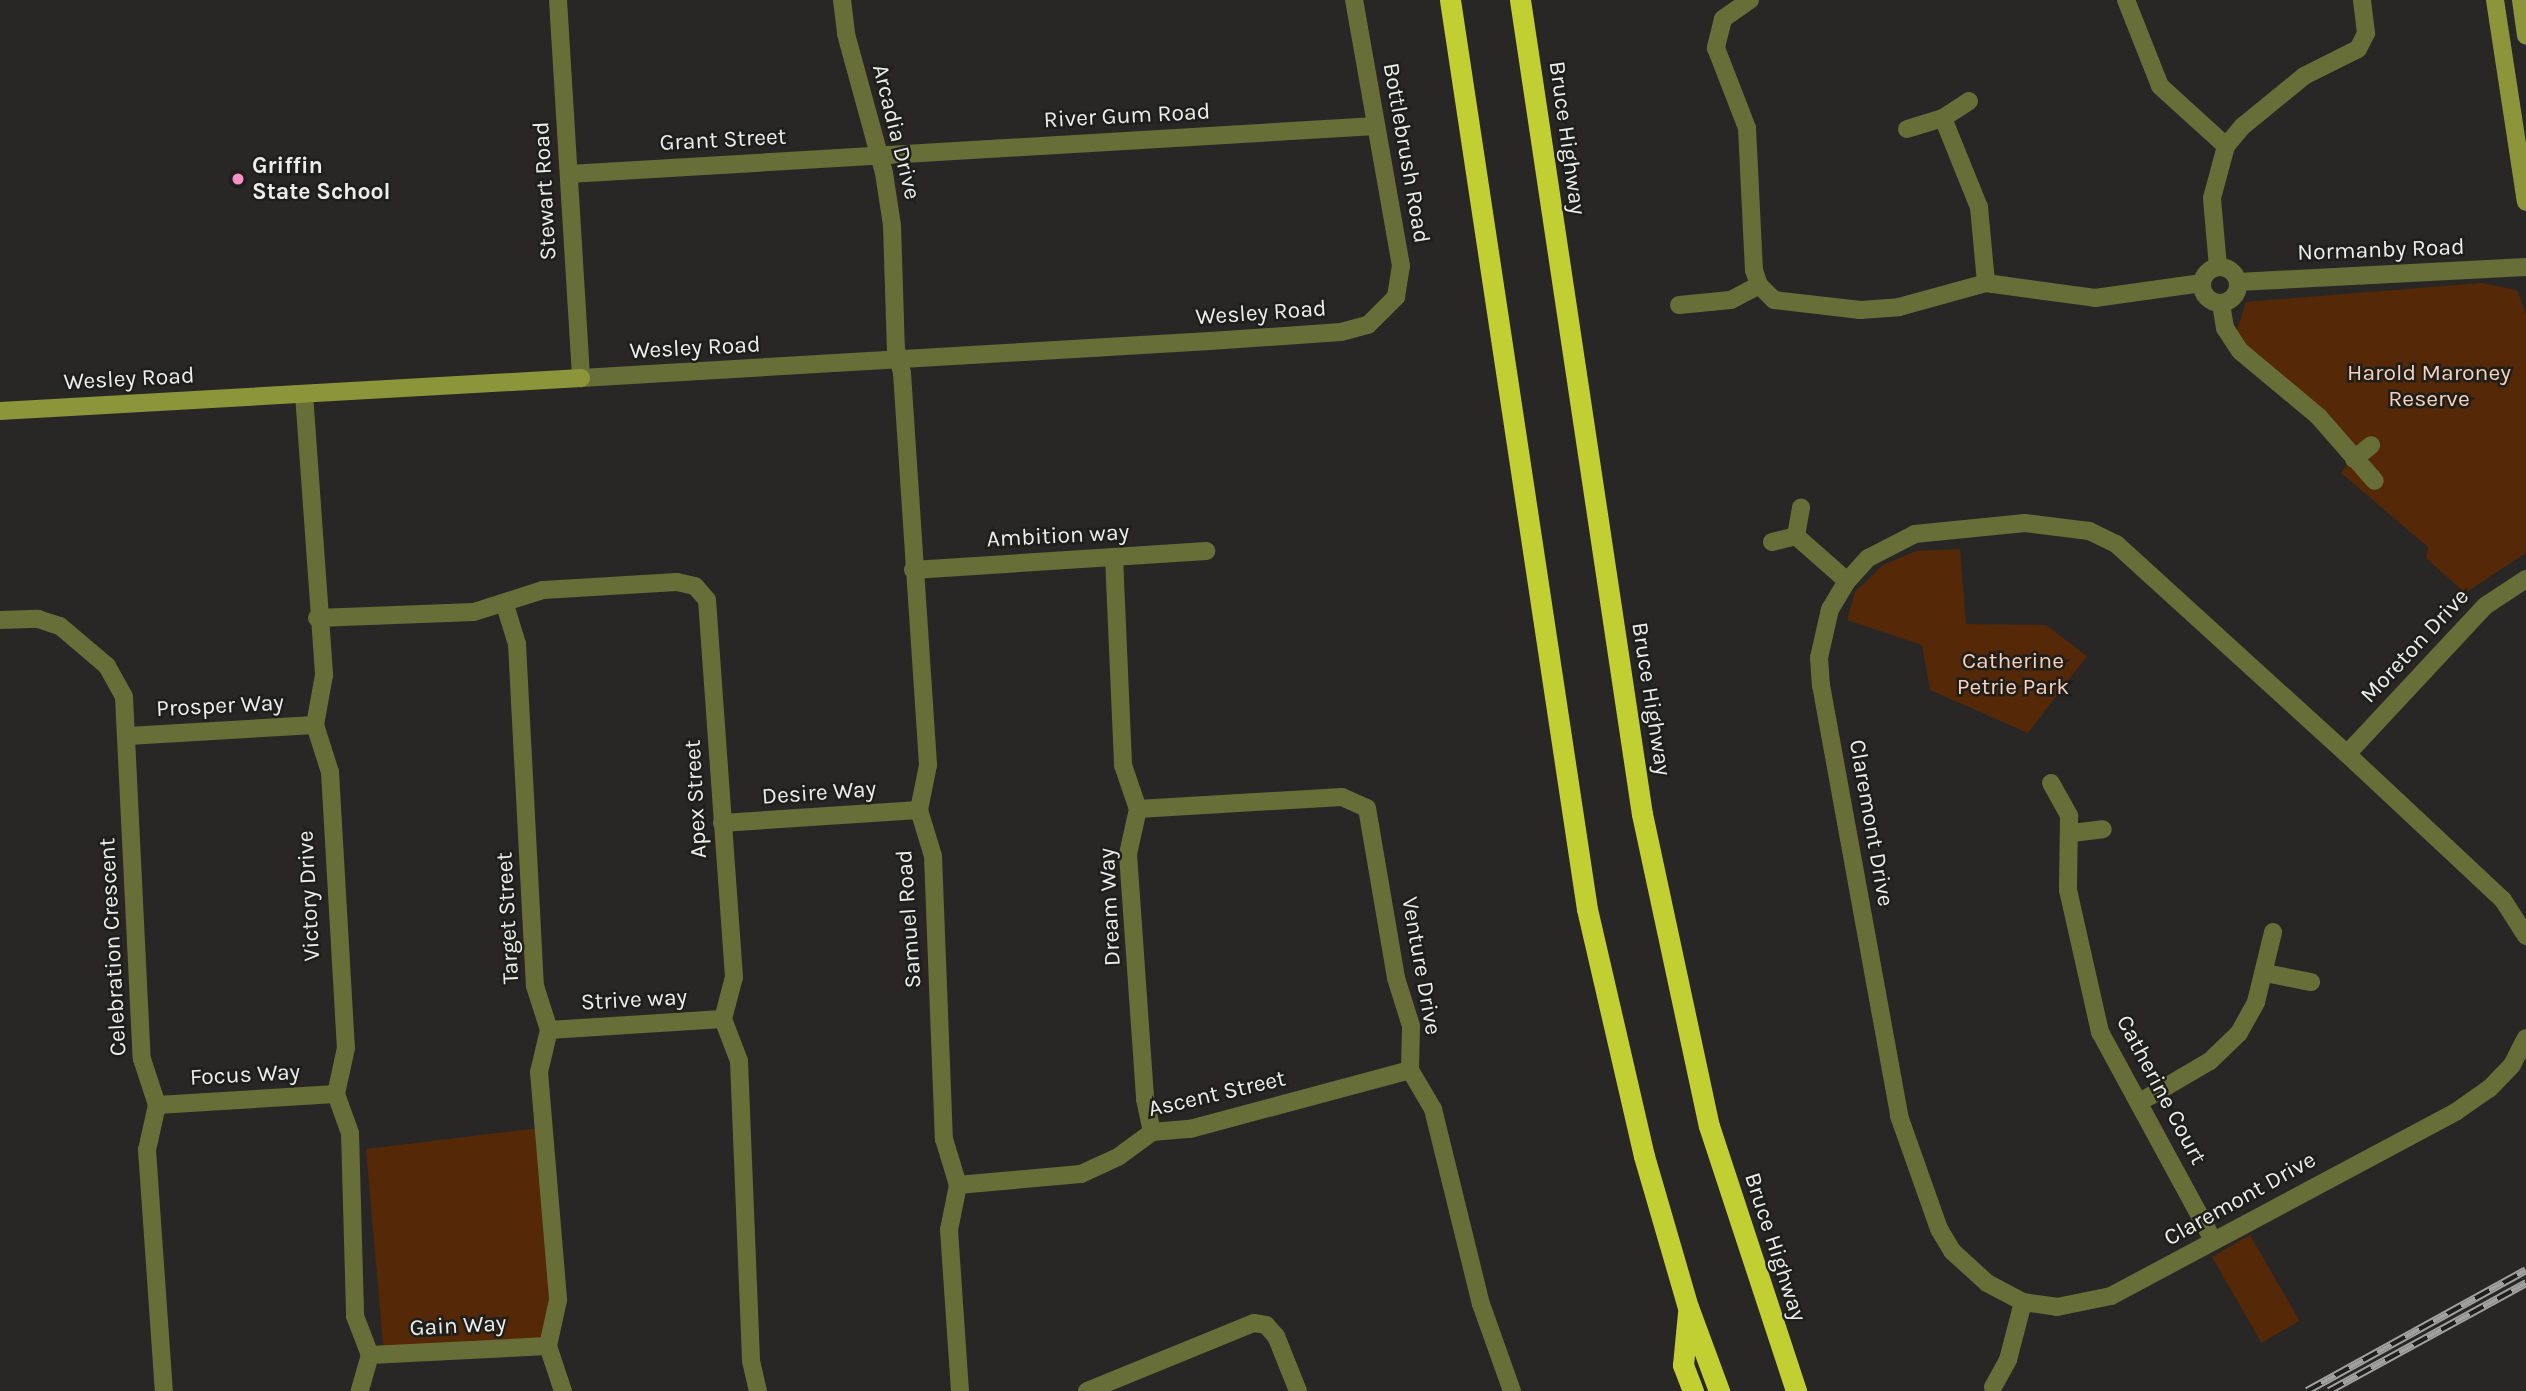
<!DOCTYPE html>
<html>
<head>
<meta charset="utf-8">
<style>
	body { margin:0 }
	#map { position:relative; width:2526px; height:1391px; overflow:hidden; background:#282725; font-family:Karla,sans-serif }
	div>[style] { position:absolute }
	.green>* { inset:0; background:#552808; transform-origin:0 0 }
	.street>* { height:18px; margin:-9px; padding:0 9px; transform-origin:9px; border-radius:9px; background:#686e38 }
	.street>.ring { margin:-9px; padding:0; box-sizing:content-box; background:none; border:18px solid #686e38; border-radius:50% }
	.secondary>* { height:18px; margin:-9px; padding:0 9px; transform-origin:9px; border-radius:9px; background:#8c953a }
	.highway>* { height:21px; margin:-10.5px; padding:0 10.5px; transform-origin:10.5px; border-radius:10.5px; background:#c2cf33 }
	.rail>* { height:8px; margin-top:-4px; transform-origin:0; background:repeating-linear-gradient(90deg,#1e1e1b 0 16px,#a1a19f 0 32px); box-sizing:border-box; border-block:2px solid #a1a19f }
	.dots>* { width:19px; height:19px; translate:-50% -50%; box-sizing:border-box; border:4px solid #1e1e1b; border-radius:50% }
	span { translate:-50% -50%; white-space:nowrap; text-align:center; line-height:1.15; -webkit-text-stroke:5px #1e1e1b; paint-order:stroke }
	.street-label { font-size:23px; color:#ededeb }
	.poi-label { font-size:23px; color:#ededeb; font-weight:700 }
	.left { translate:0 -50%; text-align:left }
	.park-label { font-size:23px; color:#f8cfb9 }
</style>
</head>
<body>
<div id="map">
	<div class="green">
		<i style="clip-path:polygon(2481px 283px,2517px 290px,2526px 314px,2526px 553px,2465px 593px,2426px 558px,2428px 547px,2341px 473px,2357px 452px,2239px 346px,2237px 330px,2246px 302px)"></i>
		<i style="clip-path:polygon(1960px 549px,1966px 624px,2046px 625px,2087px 656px,2028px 733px,1930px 690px,1922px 645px,1847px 620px,1855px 592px,1883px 565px,1916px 551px)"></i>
		<i style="clip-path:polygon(539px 1128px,554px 1323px,548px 1337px,384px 1355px,366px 1149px)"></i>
		<i style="left:2250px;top:1235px;width:99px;height:44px;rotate:60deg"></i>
	</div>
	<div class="street">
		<i style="left:558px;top:0;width:379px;rotate:86.5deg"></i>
		<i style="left:581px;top:378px;width:630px;rotate:-3.37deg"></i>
		<i style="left:1210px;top:341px;width:131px;rotate:-3.9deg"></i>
		<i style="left:1341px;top:332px;width:28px;rotate:-15deg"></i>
		<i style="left:1368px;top:325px;width:40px;rotate:-45deg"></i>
		<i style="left:1396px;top:297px;width:31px;rotate:-81deg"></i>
		<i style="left:1401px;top:266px;width:270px;rotate:-100deg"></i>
		<i style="left:842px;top:0;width:34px;rotate:83deg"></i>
		<i style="left:846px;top:34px;width:144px;rotate:74.7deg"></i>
		<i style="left:884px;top:173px;width:53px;rotate:81.3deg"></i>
		<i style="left:892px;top:225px;width:124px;rotate:88.2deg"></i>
		<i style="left:896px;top:349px;width:25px;rotate:76deg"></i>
		<i style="left:902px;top:373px;width:393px;rotate:86.2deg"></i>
		<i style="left:928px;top:765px;width:46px;rotate:101.3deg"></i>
		<i style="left:919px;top:810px;width:48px;rotate:73.1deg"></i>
		<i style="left:933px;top:856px;width:283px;rotate:87.8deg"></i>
		<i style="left:944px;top:1139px;width:48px;rotate:73.1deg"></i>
		<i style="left:958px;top:1185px;width:46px;rotate:101.3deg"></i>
		<i style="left:949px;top:1230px;width:161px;rotate:86.1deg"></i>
		<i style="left:1750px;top:0;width:33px;rotate:145deg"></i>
		<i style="left:1723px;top:19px;width:30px;rotate:104deg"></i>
		<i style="left:1716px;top:48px;width:86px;rotate:68.8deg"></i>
		<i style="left:1747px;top:128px;width:142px;rotate:87.2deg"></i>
		<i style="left:1754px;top:270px;width:16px;rotate:72deg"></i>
		<i style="left:1759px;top:285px;width:21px;rotate:45deg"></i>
		<i style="left:1774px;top:300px;width:87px;rotate:6.6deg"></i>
		<i style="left:1860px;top:310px;width:39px;rotate:-4deg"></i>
		<i style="left:1899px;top:307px;width:90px;rotate:-15.4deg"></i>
		<i style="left:1986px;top:283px;width:110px;rotate:7.8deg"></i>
		<i style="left:2095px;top:298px;width:108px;rotate:-8deg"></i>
		<i style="left:2126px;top:0;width:92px;rotate:68.4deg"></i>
		<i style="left:2160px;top:86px;width:89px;rotate:42.3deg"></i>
		<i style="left:1943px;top:118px;width:96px;rotate:68deg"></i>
		<i style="left:1979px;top:207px;width:76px;rotate:84.7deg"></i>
		<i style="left:1907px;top:129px;width:38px;rotate:-17deg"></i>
		<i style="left:1943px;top:118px;width:31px;rotate:-33deg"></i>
		<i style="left:569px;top:174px;width:808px;rotate:-3.4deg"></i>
		<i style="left:2218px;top:267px;width:69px;rotate:-95deg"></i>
		<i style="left:2212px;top:198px;width:54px;rotate:-74.9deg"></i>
		<i style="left:2226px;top:146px;width:26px;rotate:-50deg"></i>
		<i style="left:2243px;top:126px;width:79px;rotate:-39.3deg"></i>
		<i style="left:2304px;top:76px;width:60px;rotate:-26.6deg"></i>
		<i style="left:2358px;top:49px;width:18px;rotate:-63deg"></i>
		<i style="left:2366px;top:33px;width:33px;rotate:-97deg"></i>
		<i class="ring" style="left:2202px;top:267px;width:18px;height:18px"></i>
		<i style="left:2238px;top:282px;width:288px;rotate:-3deg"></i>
		<i style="left:2221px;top:303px;width:25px;rotate:81deg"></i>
		<i style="left:2225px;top:328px;width:27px;rotate:57deg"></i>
		<i style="left:2240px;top:351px;width:102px;rotate:39.8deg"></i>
		<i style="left:2318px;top:416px;width:86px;rotate:48.8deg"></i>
		<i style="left:1679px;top:305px;width:52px;rotate:-5.5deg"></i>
		<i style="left:1731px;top:300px;width:32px;rotate:-28deg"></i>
		<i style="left:304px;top:394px;width:282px;rotate:85.9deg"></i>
		<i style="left:324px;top:675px;width:51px;rotate:100.2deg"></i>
		<i style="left:315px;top:725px;width:49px;rotate:72.3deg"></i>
		<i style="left:330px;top:772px;width:276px;rotate:86.7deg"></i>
		<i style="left:346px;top:1048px;width:47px;rotate:102.3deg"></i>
		<i style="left:336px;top:1094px;width:41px;rotate:70.3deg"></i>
		<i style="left:350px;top:1133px;width:183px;rotate:88.4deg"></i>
		<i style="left:355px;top:1316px;width:42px;rotate:69deg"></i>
		<i style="left:370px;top:1355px;width:37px;rotate:106deg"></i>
		<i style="left:2354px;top:459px;width:22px;rotate:-39deg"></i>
		<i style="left:1796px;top:536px;width:68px;rotate:41.4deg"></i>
		<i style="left:1772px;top:542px;width:25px;rotate:-14deg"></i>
		<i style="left:1796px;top:536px;width:29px;rotate:-80deg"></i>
		<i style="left:1114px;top:557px;width:208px;rotate:87.5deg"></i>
		<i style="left:1123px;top:765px;width:46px;rotate:71.2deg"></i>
		<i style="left:1138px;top:809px;width:46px;rotate:102.5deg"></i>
		<i style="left:1128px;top:854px;width:246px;rotate:86deg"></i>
		<i style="left:1145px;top:1099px;width:34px;rotate:78deg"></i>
		<i style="left:913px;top:570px;width:294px;rotate:-3.7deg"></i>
		<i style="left:505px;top:605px;width:41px;rotate:72.9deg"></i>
		<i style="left:517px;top:644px;width:342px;rotate:87deg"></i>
		<i style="left:535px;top:986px;width:46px;rotate:72.3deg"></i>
		<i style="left:549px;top:1030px;width:43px;rotate:103.4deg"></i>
		<i style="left:539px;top:1072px;width:229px;rotate:85.2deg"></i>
		<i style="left:558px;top:1300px;width:47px;rotate:102.3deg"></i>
		<i style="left:548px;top:1346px;width:47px;rotate:71.6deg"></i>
		<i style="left:317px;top:618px;width:157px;rotate:-2.2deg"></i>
		<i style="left:474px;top:612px;width:72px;rotate:-17.7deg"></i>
		<i style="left:543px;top:590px;width:134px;rotate:-3.4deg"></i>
		<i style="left:677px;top:582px;width:18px;rotate:13deg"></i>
		<i style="left:695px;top:586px;width:18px;rotate:49deg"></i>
		<i style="left:707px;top:600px;width:378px;rotate:85.9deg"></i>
		<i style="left:734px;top:977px;width:43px;rotate:104.7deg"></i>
		<i style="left:723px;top:1019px;width:45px;rotate:69.1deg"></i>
		<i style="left:739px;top:1061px;width:300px;rotate:87.7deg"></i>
		<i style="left:751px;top:1361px;width:31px;rotate:77deg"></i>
		<i style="left:0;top:620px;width:38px;rotate:-2deg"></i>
		<i style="left:38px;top:619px;width:23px;rotate:18deg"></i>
		<i style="left:60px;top:626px;width:62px;rotate:40.4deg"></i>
		<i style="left:107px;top:666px;width:35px;rotate:61deg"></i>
		<i style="left:124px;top:697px;width:362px;rotate:87.2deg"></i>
		<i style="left:142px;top:1059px;width:48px;rotate:71.9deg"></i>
		<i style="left:157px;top:1105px;width:46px;rotate:102.5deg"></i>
		<i style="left:147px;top:1150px;width:242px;rotate:86deg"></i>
		<i style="left:128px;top:736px;width:187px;rotate:-3.4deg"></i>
		<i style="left:2347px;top:754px;width:202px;rotate:-47deg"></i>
		<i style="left:2485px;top:606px;width:49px;rotate:-33.4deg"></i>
		<i style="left:2051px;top:783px;width:38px;rotate:61deg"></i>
		<i style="left:2069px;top:816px;width:74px;rotate:90.8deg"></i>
		<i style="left:2068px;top:890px;width:146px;rotate:77.3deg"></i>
		<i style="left:2100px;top:1032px;width:237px;rotate:61.5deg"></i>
		<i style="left:1138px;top:809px;width:204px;rotate:-3.4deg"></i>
		<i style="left:1342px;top:797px;width:27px;rotate:24deg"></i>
		<i style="left:1367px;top:808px;width:172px;rotate:80.3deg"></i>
		<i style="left:1396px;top:978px;width:50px;rotate:72.6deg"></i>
		<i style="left:1411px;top:1026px;width:44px;rotate:91.3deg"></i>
		<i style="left:1410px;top:1070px;width:45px;rotate:59.5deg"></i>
		<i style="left:1433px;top:1109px;width:201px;rotate:76.2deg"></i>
		<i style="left:1481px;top:1304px;width:92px;rotate:70.4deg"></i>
		<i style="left:722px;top:823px;width:197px;rotate:-3.8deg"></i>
		<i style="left:2072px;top:833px;width:31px;rotate:-7deg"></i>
		<i style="left:2526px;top:936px;width:43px;rotate:-122.6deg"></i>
		<i style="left:2503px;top:900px;width:214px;rotate:-136.9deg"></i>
		<i style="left:2347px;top:754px;width:312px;rotate:-137.7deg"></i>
		<i style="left:2116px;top:544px;width:30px;rotate:-154deg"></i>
		<i style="left:2089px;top:531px;width:64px;rotate:-172.9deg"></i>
		<i style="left:2025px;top:523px;width:111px;rotate:174.3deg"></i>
		<i style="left:1915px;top:534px;width:53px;rotate:152.9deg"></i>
		<i style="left:1868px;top:558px;width:31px;rotate:132deg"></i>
		<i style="left:1847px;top:581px;width:33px;rotate:121deg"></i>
		<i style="left:1830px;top:609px;width:50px;rotate:102.7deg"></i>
		<i style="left:1819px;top:658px;width:27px;rotate:86deg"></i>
		<i style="left:1821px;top:685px;width:438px;rotate:79.7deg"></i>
		<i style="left:1899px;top:1116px;width:120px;rotate:70.5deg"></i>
		<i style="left:1939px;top:1229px;width:26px;rotate:59deg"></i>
		<i style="left:1952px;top:1251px;width:47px;rotate:42.4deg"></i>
		<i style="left:1987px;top:1283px;width:41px;rotate:27.8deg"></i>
		<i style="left:2023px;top:1302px;width:34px;rotate:8deg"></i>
		<i style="left:2057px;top:1307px;width:55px;rotate:-11.5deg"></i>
		<i style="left:2111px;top:1296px;width:392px;rotate:-28.1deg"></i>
		<i style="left:2457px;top:1111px;width:39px;rotate:-35deg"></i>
		<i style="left:2489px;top:1089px;width:33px;rotate:-46deg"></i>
		<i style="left:2512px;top:1065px;width:30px;rotate:-63deg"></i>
		<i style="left:2265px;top:973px;width:47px;rotate:11.1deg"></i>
		<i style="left:549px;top:1030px;width:174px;rotate:-3.6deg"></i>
		<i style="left:2140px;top:1102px;width:81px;rotate:-30.4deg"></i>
		<i style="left:2210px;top:1061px;width:40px;rotate:-44deg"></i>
		<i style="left:2239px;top:1033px;width:35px;rotate:-61deg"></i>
		<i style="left:2256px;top:1002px;width:72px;rotate:-76.3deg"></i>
		<i style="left:157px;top:1105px;width:179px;rotate:-3.5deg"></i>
		<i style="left:958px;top:1185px;width:123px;rotate:-5.1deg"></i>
		<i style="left:1081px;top:1174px;width:41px;rotate:-24.7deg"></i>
		<i style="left:1118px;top:1157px;width:42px;rotate:-36.3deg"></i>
		<i style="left:1152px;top:1132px;width:38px;rotate:-5deg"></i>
		<i style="left:1190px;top:1129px;width:228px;rotate:-15deg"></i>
		<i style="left:370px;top:1355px;width:178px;rotate:-2.9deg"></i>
		<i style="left:1993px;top:1387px;width:31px;rotate:-61deg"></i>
		<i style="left:2008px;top:1360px;width:60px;rotate:-75.5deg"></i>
		<i style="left:1087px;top:1391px;width:180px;rotate:-22.2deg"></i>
		<i style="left:1254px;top:1323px;width:12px;rotate:9deg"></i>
		<i style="left:1266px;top:1325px;width:15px;rotate:48deg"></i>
		<i style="left:1276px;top:1336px;width:59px;rotate:68.2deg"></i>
	</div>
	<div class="secondary">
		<i style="left:2495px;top:0;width:204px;rotate:81.3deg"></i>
		<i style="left:2521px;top:0;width:36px;rotate:82deg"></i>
		<i style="left:0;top:411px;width:582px;rotate:-3.25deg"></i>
	</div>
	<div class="highway">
		<i style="left:1450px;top:0;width:919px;rotate:81.43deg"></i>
		<i style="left:1587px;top:909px;width:253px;rotate:77deg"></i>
		<i style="left:1644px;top:1156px;width:157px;rotate:73.8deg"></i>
		<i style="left:1688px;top:1307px;width:90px;rotate:69.7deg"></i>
		<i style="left:1520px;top:0;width:823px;rotate:81.48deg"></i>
		<i style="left:1642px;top:814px;width:319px;rotate:77.9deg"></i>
		<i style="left:1709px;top:1126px;width:279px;rotate:71.8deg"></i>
		<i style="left:1688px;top:1313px;width:52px;rotate:95.5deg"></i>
		<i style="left:1683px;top:1365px;width:28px;rotate:69deg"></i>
	</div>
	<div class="rail">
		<i style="left:2307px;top:1391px;width:250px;rotate:-28.9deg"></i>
		<i style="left:2329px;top:1391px;width:225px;rotate:-28.7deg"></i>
	</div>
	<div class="dots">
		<i style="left:238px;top:179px;background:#f98fc9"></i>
	</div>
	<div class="street-label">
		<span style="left:1127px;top:116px;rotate:-3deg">River Gum Road</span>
		<span style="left:896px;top:132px;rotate:76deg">Arcadia Drive</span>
		<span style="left:1567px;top:138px;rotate:82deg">Bruce Highway</span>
		<span style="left:723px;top:140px;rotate:-3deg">Grant Street</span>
		<span style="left:1406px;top:153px;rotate:80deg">Bottlebrush Road</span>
		<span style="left:545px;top:191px;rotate:-93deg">Stewart Road</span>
		<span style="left:2381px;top:250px;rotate:-2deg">Normanby Road</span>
		<span style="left:1261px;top:313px;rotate:-4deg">Wesley Road</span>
		<span style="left:695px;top:348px;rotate:-3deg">Wesley Road</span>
		<span style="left:129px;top:379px;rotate:-3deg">Wesley Road</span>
		<span style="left:1058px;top:536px;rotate:-3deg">Ambition way</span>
		<span style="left:2415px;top:646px;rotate:-47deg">Moreton Drive</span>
		<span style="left:1651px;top:699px;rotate:81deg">Bruce Highway</span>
		<span style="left:220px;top:706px;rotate:-3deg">Prosper Way</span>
		<span style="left:819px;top:793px;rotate:-4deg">Desire Way</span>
		<span style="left:696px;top:799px;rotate:-93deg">Apex Street</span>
		<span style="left:1871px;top:823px;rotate:80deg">Claremont Drive</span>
		<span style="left:309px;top:896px;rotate:-93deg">Victory Drive</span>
		<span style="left:1110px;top:907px;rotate:-93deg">Dream Way</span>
		<span style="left:508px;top:918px;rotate:-93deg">Target Street</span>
		<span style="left:909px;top:919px;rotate:-94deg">Samuel Road</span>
		<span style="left:113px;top:947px;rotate:-93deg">Celebration Crescent</span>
		<span style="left:1421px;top:966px;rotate:80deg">Venture Drive</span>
		<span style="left:634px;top:1000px;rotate:-3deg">Strive way</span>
		<span style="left:245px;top:1075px;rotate:-3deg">Focus Way</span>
		<span style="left:2161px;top:1090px;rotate:62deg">Catherine Court</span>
		<span style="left:1217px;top:1094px;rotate:-13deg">Ascent Street</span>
		<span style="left:2240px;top:1199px;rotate:-29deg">Claremont Drive</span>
		<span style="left:1775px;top:1247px;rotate:72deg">Bruce Highway</span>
		<span style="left:458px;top:1326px;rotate:-3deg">Gain Way</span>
	</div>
	<div class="poi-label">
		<span class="left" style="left:252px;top:179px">Griffin<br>State School</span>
	</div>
	<div class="park-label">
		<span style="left:2429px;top:386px">Harold Maroney<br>Reserve</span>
		<span style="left:2013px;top:674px">Catherine<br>Petrie Park</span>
	</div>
</div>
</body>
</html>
